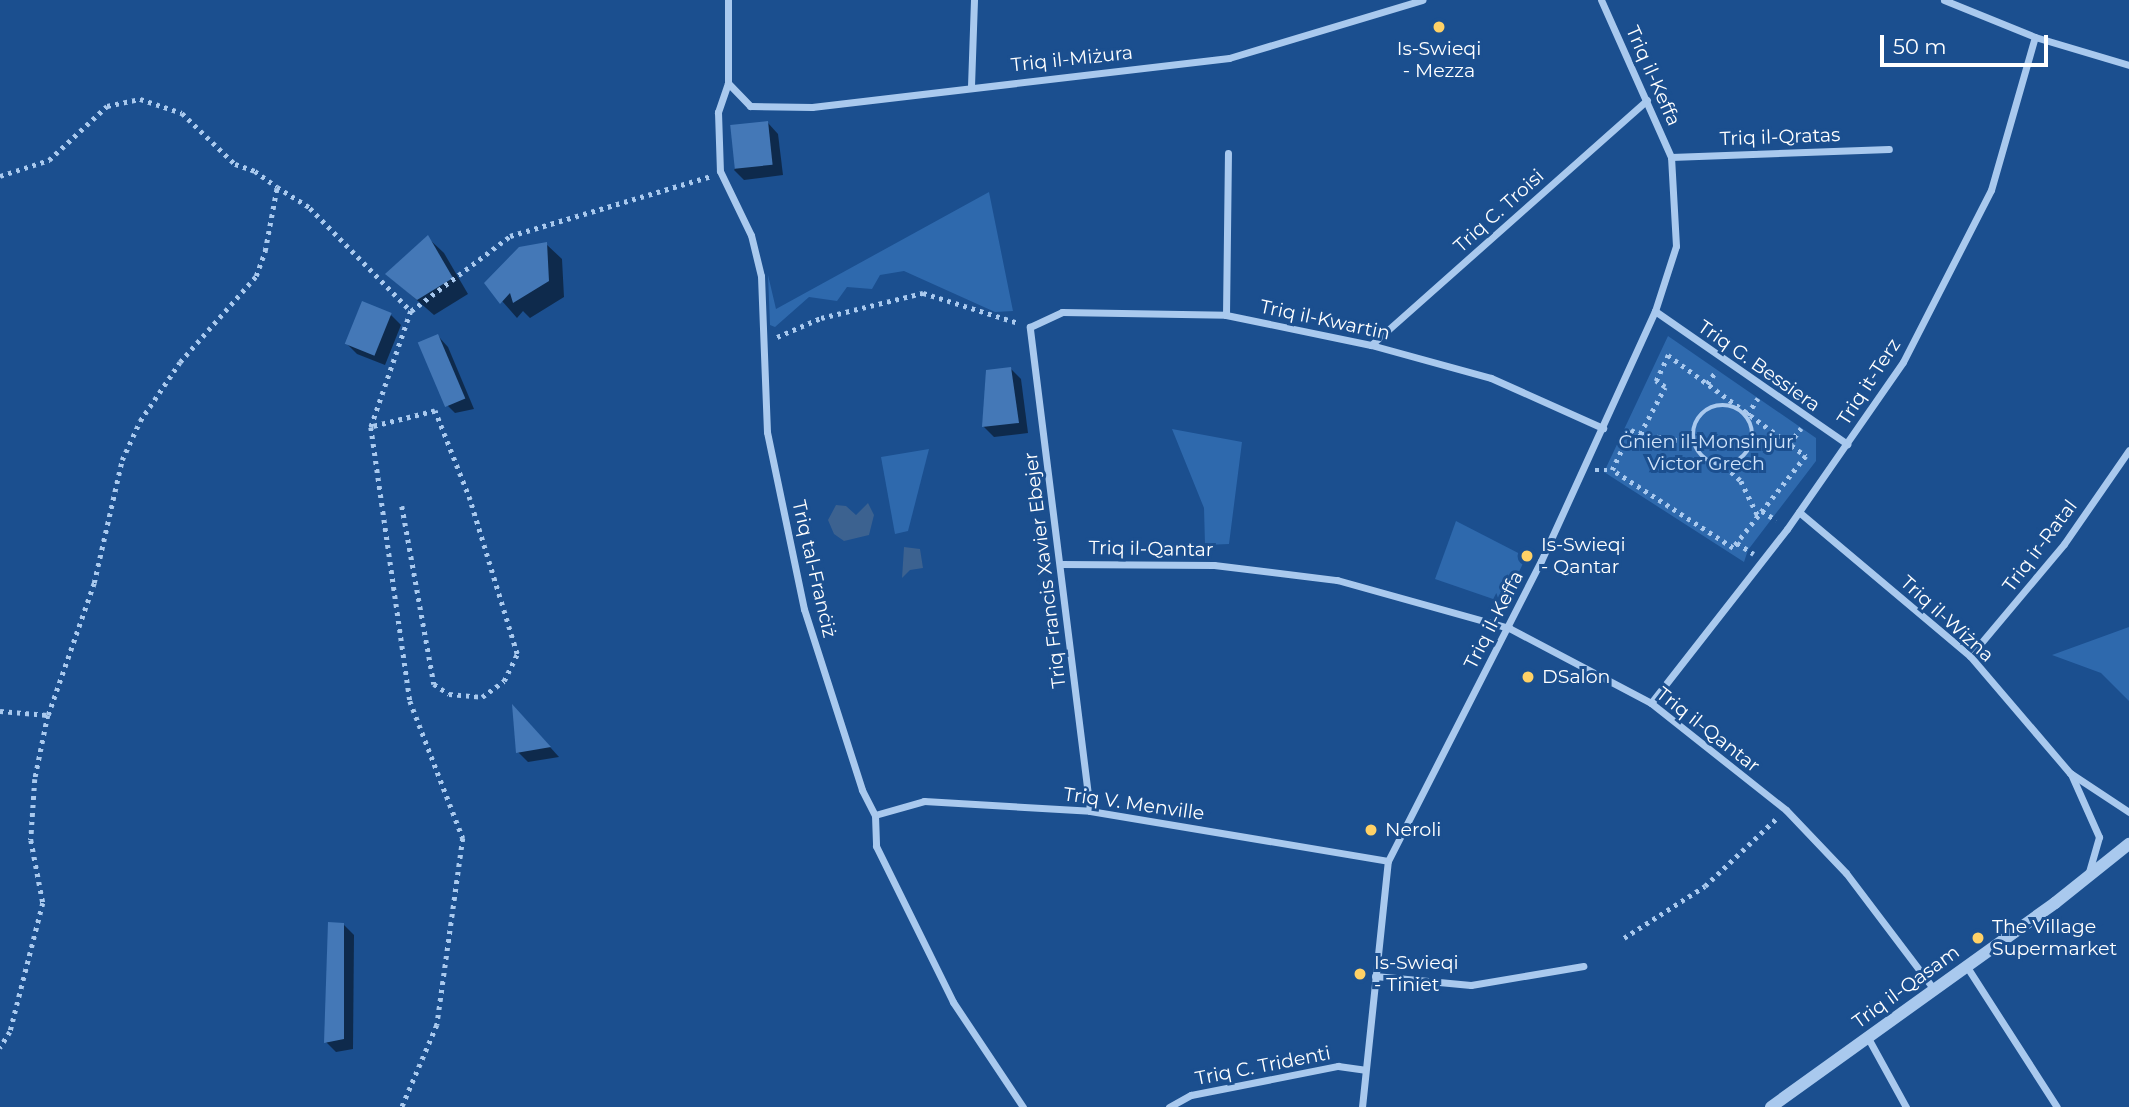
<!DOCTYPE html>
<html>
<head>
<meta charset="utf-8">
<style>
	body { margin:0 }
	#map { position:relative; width:2129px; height:1107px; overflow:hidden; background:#1b4f8f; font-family:Montserrat,sans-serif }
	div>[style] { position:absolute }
	.green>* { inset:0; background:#2e69ad }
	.water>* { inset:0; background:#3c6290 }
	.shadow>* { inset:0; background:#0007 }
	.building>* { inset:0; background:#4478b7; transform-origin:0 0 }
	.path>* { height:4.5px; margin-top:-2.25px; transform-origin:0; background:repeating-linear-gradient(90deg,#a9c9ee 0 3.5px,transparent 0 8.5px) }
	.path>.ring { margin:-2.25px; padding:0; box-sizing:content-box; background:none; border:4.5px solid #a9c9ee; border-radius:50% }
	.minor>* { height:7px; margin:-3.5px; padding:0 3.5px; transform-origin:3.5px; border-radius:3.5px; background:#a9c9ee }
	.tertiary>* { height:12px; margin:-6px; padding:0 6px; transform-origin:6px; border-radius:6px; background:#a9c9ee }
	.dots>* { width:19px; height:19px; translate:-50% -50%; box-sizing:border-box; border:4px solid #1b4f8f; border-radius:50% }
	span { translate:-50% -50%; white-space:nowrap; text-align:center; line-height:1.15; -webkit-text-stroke:6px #1b4f8f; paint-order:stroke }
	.poi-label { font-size:19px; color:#fff }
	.left { translate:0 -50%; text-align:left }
	.street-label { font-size:19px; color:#fff }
	.park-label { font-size:19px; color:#cfe3fa }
	.scale { position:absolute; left:1880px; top:35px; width:168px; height:32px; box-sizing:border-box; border:4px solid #fff; border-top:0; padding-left:9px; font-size:21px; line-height:24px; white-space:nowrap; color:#fff; -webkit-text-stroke:5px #1b4f8f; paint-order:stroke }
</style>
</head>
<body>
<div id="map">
	<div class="green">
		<i style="clip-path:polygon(989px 192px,1013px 311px,995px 312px,904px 271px,880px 275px,872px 289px,847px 287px,837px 301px,809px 297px,775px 327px,770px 325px,768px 275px,776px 309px)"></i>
		<i style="clip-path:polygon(1668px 336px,1816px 438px,1816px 461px,1748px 550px,1744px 562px,1604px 472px)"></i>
		<i style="clip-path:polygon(1172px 429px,1242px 442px,1229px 544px,1205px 545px,1204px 508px)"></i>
		<i style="clip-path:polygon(929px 449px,908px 531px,895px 534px,881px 457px)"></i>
		<i style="clip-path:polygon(1456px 521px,1526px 557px,1508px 595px,1496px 600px,1435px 579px)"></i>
		<i style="clip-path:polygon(2129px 627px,2129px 701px,2101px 673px,2052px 655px)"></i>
	</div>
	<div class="water">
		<i style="clip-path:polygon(868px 503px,874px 515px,869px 535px,844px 541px,834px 534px,828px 520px,836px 505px,846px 506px,856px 515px)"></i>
		<i style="clip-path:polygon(904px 547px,920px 549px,923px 568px,910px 570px,902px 578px)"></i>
	</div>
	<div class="shadow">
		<i style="clip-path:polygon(768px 123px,778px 134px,783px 175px,744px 180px,734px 170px)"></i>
		<i style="clip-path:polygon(428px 238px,444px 253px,468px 294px,434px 315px,387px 274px)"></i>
		<i style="clip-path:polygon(546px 244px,562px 259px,564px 297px,530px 318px,523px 311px,517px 318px,486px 283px)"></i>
		<i style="clip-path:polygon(391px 315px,401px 325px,385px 365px,357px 354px,347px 344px)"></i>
		<i style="clip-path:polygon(438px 336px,448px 347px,474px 409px,455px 413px,444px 402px)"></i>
		<i style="clip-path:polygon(1010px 368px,1021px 379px,1028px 433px,994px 437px,983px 426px)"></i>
		<i style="clip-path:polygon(523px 717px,559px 757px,528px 762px,518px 752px)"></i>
		<i style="clip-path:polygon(343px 924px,354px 935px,353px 1049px,336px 1052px,326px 1042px)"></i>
	</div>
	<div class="building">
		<i style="left:768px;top:121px;width:44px;height:38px;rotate:84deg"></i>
		<i style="clip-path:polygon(428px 235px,453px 278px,417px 300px,385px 274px)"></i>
		<i style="clip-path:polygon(547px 242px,549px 281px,513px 303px,510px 293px,500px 304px,484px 283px,519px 247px)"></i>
		<i style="left:362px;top:301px;width:32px;height:46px;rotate:22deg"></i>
		<i style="left:438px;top:334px;width:70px;height:22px;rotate:67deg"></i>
		<i style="clip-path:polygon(1011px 367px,1019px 423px,982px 427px,986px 370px)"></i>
		<i style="clip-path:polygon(512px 704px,551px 747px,516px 753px)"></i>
		<i style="clip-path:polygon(328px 922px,344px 923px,344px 1039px,324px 1043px)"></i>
	</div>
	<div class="path">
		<i style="left:0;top:176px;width:52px;rotate:-18.1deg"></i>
		<i style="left:49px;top:160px;width:79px;rotate:-43deg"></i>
		<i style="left:107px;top:106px;width:34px;rotate:-12deg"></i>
		<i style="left:140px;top:99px;width:44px;rotate:18.4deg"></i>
		<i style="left:182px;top:113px;width:74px;rotate:43.9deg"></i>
		<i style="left:235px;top:164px;width:21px;rotate:19deg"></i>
		<i style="left:255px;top:171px;width:27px;rotate:36deg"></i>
		<i style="left:411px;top:311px;width:124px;rotate:-37.1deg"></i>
		<i style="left:510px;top:236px;width:210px;rotate:-16.6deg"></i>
		<i style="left:777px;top:337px;width:48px;rotate:-23.4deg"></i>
		<i style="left:821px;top:318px;width:105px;rotate:-13.8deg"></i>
		<i style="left:923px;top:293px;width:101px;rotate:17.4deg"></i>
		<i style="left:1668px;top:355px;width:171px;rotate:36.2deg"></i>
		<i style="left:1806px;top:456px;width:117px;rotate:128.4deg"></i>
		<i style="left:1733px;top:548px;width:144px;rotate:-147.2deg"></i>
		<i style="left:1612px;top:470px;width:44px;rotate:-64.6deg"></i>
		<i style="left:1631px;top:430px;width:10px;rotate:24deg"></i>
		<i style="left:1640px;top:434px;width:53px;rotate:-62deg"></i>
		<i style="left:1665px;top:387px;width:11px;rotate:-146deg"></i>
		<i style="left:1656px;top:381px;width:29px;rotate:-65deg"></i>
		<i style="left:1707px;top:384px;width:16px;rotate:-55deg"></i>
		<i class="ring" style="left:1693px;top:405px;width:55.5px;height:55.5px"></i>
		<i style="left:1747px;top:415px;width:20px;rotate:-57deg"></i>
		<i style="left:1640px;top:434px;width:55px;rotate:9.5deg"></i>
		<i style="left:1789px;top:444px;width:20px;rotate:-53deg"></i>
		<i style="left:1725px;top:466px;width:22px;rotate:43deg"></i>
		<i style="left:1741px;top:481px;width:39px;rotate:64deg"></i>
		<i style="left:1595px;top:470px;width:17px"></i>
		<i style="left:402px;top:506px;width:181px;rotate:79.8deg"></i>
		<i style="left:434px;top:684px;width:18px;rotate:34deg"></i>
		<i style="left:449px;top:694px;width:33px;rotate:5deg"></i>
		<i style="left:482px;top:697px;width:27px;rotate:-36deg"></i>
		<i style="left:504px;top:681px;width:30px;rotate:-64deg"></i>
		<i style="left:517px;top:654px;width:161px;rotate:-107deg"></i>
		<i style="left:470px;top:500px;width:96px;rotate:-111.5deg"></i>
		<i style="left:435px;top:411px;width:66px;rotate:166deg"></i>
		<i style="left:371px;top:427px;width:277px;rotate:81.9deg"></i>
		<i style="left:410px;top:701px;width:147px;rotate:68.9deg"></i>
		<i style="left:463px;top:838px;width:189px;rotate:97.9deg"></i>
		<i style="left:437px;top:1025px;width:89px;rotate:113.1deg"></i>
		<i style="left:1762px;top:511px;width:17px;rotate:33deg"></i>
		<i style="left:1737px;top:543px;width:20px;rotate:33deg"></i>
		<i style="left:0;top:711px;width:48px;rotate:4.8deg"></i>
		<i style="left:48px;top:715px;width:65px;rotate:101.5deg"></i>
		<i style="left:35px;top:779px;width:61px;rotate:93.8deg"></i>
		<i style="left:31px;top:840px;width:64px;rotate:79.2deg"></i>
		<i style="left:43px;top:903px;width:133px;rotate:104.3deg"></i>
		<i style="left:10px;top:1032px;width:19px;rotate:122deg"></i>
		<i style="left:48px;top:715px;width:140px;rotate:-70.8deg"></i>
		<i style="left:94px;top:583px;width:126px;rotate:-77.2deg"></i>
		<i style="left:122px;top:460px;width:43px;rotate:-65.2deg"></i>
		<i style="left:140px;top:421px;width:71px;rotate:-55.9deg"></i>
		<i style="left:180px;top:362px;width:115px;rotate:-48.5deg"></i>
		<i style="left:256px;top:276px;width:27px;rotate:-70deg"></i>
		<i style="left:265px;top:251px;width:65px;rotate:-79.4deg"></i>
		<i style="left:277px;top:187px;width:39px;rotate:32deg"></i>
		<i style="left:310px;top:208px;width:144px;rotate:45.6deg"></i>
		<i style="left:411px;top:311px;width:123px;rotate:109deg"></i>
		<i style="left:1624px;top:938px;width:96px;rotate:-32.7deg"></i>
		<i style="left:1705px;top:886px;width:99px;rotate:-43.4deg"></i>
	</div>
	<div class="minor">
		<i style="left:728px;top:0;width:83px;rotate:90deg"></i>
		<i style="left:728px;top:83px;width:31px;rotate:109deg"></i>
		<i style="left:718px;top:112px;width:59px;rotate:88.1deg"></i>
		<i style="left:720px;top:171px;width:71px;rotate:64.2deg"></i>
		<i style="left:751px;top:235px;width:42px;rotate:76.3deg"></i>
		<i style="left:761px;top:276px;width:156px;rotate:87.8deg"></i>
		<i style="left:767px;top:432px;width:181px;rotate:78.2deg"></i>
		<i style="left:804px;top:609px;width:190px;rotate:72.2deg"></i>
		<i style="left:862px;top:790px;width:28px;rotate:63deg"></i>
		<i style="left:875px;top:815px;width:31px;rotate:88deg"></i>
		<i style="left:876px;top:846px;width:174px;rotate:63.7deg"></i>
		<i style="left:953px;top:1002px;width:126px;rotate:56.3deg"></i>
		<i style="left:1944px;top:0;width:98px;rotate:22.1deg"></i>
		<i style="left:2035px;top:37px;width:98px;rotate:16.6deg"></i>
		<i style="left:728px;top:83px;width:32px;rotate:46deg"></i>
		<i style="left:750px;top:106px;width:62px;rotate:0.9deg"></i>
		<i style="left:812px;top:107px;width:420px;rotate:-6.7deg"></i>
		<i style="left:1229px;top:58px;width:202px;rotate:-16.7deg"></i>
		<i style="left:971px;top:86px;width:86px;rotate:-88deg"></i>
		<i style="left:1671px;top:157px;width:218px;rotate:-2.1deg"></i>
		<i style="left:1655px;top:311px;width:234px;rotate:34.7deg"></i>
		<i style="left:1226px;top:315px;width:162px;rotate:-89.3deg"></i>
		<i style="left:1371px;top:345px;width:369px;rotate:-41.6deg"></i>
		<i style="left:1799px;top:512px;width:224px;rotate:40.1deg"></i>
		<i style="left:1970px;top:656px;width:154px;rotate:49.5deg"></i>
		<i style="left:2070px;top:773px;width:71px;rotate:33.5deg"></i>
		<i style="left:1061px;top:564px;width:153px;rotate:0.4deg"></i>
		<i style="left:1214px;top:565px;width:124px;rotate:7deg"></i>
		<i style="left:1337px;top:580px;width:179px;rotate:15.6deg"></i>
		<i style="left:1509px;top:628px;width:161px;rotate:27.8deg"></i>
		<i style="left:1651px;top:703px;width:172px;rotate:38.4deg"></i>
		<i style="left:1786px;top:810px;width:87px;rotate:46.4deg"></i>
		<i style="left:1846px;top:873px;width:144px;rotate:52.9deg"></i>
		<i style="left:1970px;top:656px;width:146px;rotate:-50deg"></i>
		<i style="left:2064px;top:544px;width:114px;rotate:-55.3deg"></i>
		<i style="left:1651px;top:703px;width:221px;rotate:-52deg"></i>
		<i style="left:1787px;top:529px;width:203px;rotate:-55.2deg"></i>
		<i style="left:1903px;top:362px;width:193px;rotate:-62.9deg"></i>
		<i style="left:1991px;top:190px;width:159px;rotate:-74deg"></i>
		<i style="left:2071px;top:774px;width:69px;rotate:66deg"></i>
		<i style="left:2099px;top:837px;width:37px;rotate:106deg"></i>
		<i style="left:1090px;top:811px;width:488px;rotate:-97.1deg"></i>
		<i style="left:1030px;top:327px;width:35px;rotate:-25deg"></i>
		<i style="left:1062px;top:312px;width:164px;rotate:1deg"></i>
		<i style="left:1226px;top:315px;width:148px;rotate:11.7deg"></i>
		<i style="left:1371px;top:345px;width:124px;rotate:15.4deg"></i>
		<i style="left:1491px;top:378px;width:123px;rotate:24.1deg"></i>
		<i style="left:875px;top:815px;width:51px;rotate:-15.9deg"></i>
		<i style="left:924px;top:801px;width:166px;rotate:3.4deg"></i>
		<i style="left:1090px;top:811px;width:302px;rotate:9.5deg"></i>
		<i style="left:1967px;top:967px;width:166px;rotate:57.3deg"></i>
		<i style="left:1375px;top:976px;width:96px;rotate:5.4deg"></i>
		<i style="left:1471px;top:985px;width:114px;rotate:-9.6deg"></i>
		<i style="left:1868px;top:1038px;width:79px;rotate:61.2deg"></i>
		<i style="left:1169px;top:1107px;width:25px;rotate:-29deg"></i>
		<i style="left:1191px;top:1095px;width:150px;rotate:-11.2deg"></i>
		<i style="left:1338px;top:1066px;width:27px;rotate:8deg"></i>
		<i style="left:1362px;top:1107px;width:247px;rotate:-84deg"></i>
		<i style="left:1388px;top:861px;width:337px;rotate:-63deg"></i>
		<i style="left:1541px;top:561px;width:275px;rotate:-65.5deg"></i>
		<i style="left:1655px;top:311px;width:68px;rotate:-72.1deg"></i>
		<i style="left:1676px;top:246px;width:89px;rotate:-93.2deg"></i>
		<i style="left:1671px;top:157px;width:172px;rotate:-114deg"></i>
	</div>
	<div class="tertiary">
		<i style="left:1771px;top:1107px;width:350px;rotate:-35.7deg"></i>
		<i style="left:2055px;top:903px;width:95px;rotate:-38.6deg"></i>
	</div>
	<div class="dots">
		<i style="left:1439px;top:27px;background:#ffd166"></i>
		<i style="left:1527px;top:556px;background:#ffd166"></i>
		<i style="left:1528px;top:677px;background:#ffd166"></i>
		<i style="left:1371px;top:830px;background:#ffd166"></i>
		<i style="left:1978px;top:938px;background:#ffd166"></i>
		<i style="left:1360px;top:974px;background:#ffd166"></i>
	</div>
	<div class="poi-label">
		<span style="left:1439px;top:60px">Is-Swieqi<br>- Mezza</span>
		<span class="left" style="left:1541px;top:556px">Is-Swieqi<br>- Qantar</span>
		<span class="left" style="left:1542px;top:677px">DSalon</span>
		<span class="left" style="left:1385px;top:830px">Neroli</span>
		<span class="left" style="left:1992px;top:938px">The Village<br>Supermarket</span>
		<span class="left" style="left:1374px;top:974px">Is-Swieqi<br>- Tiniet</span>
	</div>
	<div class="street-label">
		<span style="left:1072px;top:59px;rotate:-6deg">Triq il-Miżura</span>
		<span style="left:1653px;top:76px;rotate:66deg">Triq il-Keffa</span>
		<span style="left:1780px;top:137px;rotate:-2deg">Triq il-Qratas</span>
		<span style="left:1499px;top:211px;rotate:-42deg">Triq C. Troisi</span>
		<span style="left:1325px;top:320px;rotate:12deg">Triq il-Kwartin</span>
		<span style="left:1759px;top:366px;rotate:35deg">Triq G. Bessiera</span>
		<span style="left:1869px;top:382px;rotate:-57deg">Triq it-Terz</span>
		<span style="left:2040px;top:546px;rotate:-53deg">Triq ir-Ratal</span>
		<span style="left:1151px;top:549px;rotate:1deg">Triq il-Qantar</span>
		<span style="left:814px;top:569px;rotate:77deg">Triq tal-Franċiż</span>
		<span style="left:1045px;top:570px;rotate:-97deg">Triq Francis Xavier Ebejer</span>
		<span style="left:1947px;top:619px;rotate:42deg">Triq il-Wiżna</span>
		<span style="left:1494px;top:620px;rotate:-63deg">Triq il-Keffa</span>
		<span style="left:1708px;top:730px;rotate:38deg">Triq il-Qantar</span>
		<span style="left:1134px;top:804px;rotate:8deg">Triq V. Menville</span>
		<span style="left:1906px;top:987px;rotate:-36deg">Triq il-Qasam</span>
		<span style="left:1263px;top:1066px;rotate:-11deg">Triq C. Tridenti</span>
	</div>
	<div class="park-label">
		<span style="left:1706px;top:453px">Ġnien il-Monsinjur<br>Victor Grech</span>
	</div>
	<div class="scale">50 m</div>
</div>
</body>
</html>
